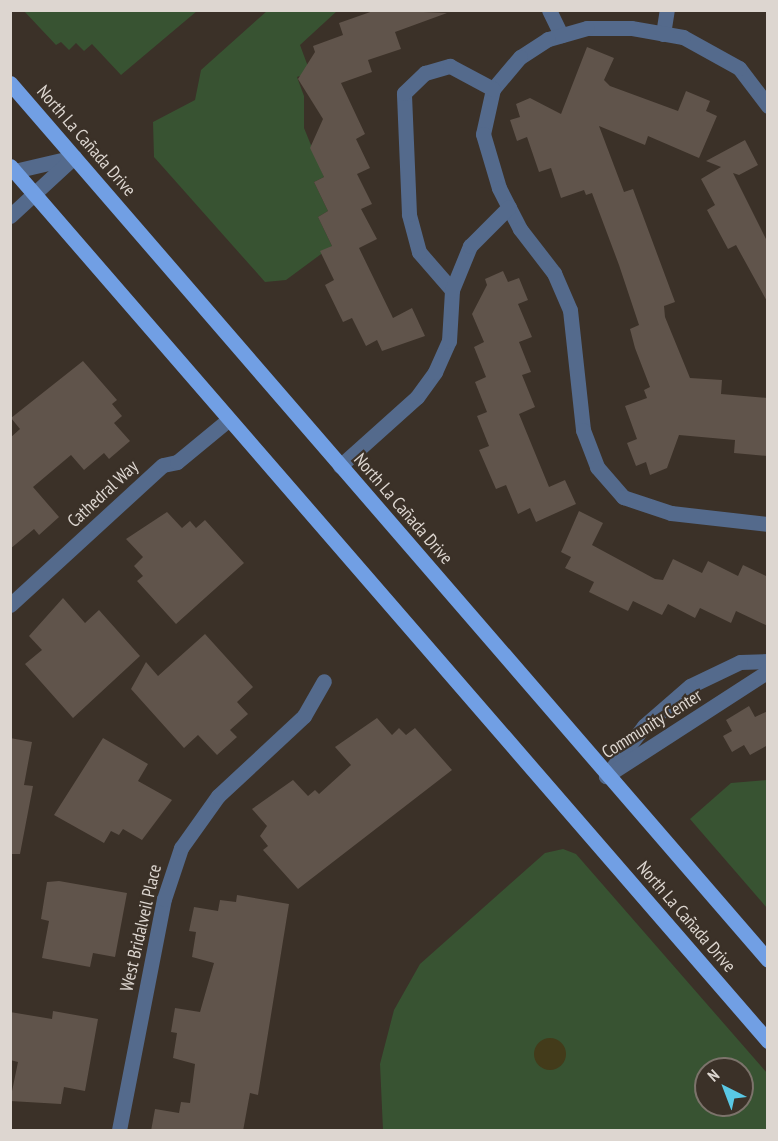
<!DOCTYPE html>
<html>
<head>
<meta charset="utf-8">
<style>
	body { margin:0 }
	#map { position:relative; width:778px; height:1141px; overflow:hidden; background:#3b3128; font-family:"PT Sans Narrow",sans-serif }
	div>[style] { position:absolute }
	.green>* { inset:0; background:#385332 }
	.sand>* { inset:0; background:#433b1a }
	.round { border-radius:50% }
	.building>* { inset:0; background:#60544b }
	.minor>* { height:15px; margin:-7.5px; padding:0 7.5px; transform-origin:7.5px; border-radius:7.5px; background:#546a8c }
	.major>* { height:15px; margin:-7.5px; padding:0 7.5px; transform-origin:7.5px; border-radius:7.5px; background:#719fe4 }
	span { translate:-50% -50%; white-space:nowrap; text-align:center; line-height:1.15; -webkit-text-stroke:4.5px #3b3128; paint-order:stroke }
	.street-label { font-size:18px; color:#ddd6d0 }
	.frame { position:absolute; inset:0; border:12px solid #ddd6d0; pointer-events:none }
	.north { position:absolute; left:694px; top:1057px; width:60px; height:60px; box-sizing:border-box; background:#3b3128; border:2px solid #7c736b; border-radius:50%; rotate:318deg; font-size:16px; font-weight:700; line-height:24px; text-align:center; color:#ddd6d0 }
	.north::after { content:''; display:block; margin:auto; width:21px; height:27px; background:#59c8e5; clip-path:polygon(50% 0,100% 100%,50% 72%,0 100%) }
</style>
</head>
<body>
<div id="map">
	<div class="green">
		<i style="clip-path:polygon(24px 11px,197px 11px,121px 75px,92px 44px,84px 51px,76px 43px,69px 50px,61px 42px,56px 45px)"></i>
		<i style="clip-path:polygon(267px 11px,337px 11px,300px 45px,310px 72px,297px 77px,304px 96px,304px 128px,324px 177px,314px 182px,328px 211px,318px 217px,332px 246px,286px 280px,265px 282px,154px 157px,153px 122px,195px 100px,201px 70px)"></i>
		<i style="clip-path:polygon(767px 780px,768px 780px,767px 908px,690px 819px,731px 783px)"></i>
		<i style="clip-path:polygon(evenodd,563px 849px,576px 854px,767px 1073px,767px 1130px,383px 1130px,380px 1064px,394px 1010px,420px 964px,545px 853px,563px 849px,706px 1069px,742px 1069px,742px 1105px,706px 1105px,706px 1069px)"></i>
	</div>
	<div class="sand">
		<i class="round" style="left:534px;top:1038px;width:32px;height:32px"></i>
	</div>
	<div class="building">
		<i style="clip-path:polygon(376px 10px,447px 13px,395px 32px,401px 49px,368px 60px,372px 72px,341px 83px,365px 134px,356px 139px,370px 168px,357px 174px,372px 204px,361px 209px,377px 239px,359px 248px,393px 318px,412px 308px,425px 336px,382px 351px,377px 340px,366px 346px,352px 318px,343px 322px,325px 285px,334px 280px,320px 251px,332px 246px,318px 217px,328px 211px,314px 182px,324px 177px,310px 148px,323px 119px,298px 79px,315px 52px,313px 46px,343px 35px,339px 23px)"></i>
		<i style="clip-path:polygon(587px 47px,614px 58px,604px 80px,610px 86px,678px 111px,686px 91px,710px 101px,706px 111px,717px 116px,699px 158px,648px 136px,645px 145px,599px 126px,624px 192px,633px 189px,675px 302px,664px 306px,665px 317px,690px 378px,722px 380px,721px 394px,768px 398px,768px 456px,734px 453px,735px 440px,679px 435px,667px 468px,650px 475px,646px 462px,636px 466px,627px 443px,637px 439px,625px 406px,647px 398px,644px 390px,650px 387px,635px 348px,630px 329px,639px 325px,619px 265px,592px 193px,586px 195px,584px 190px,561px 198px,551px 168px,539px 172px,527px 137px,517px 141px,510px 120px,520px 117px,516px 104px,530px 98px,561px 114px)"></i>
		<i style="clip-path:polygon(745px 140px,758px 165px,739px 175px,733px 173px,768px 243px,768px 303px,736px 245px,728px 249px,707px 210px,715px 205px,701px 179px,721px 167px,706px 161px)"></i>
		<i style="clip-path:polygon(503px 271px,508px 282px,519px 278px,528px 300px,518px 304px,532px 337px,519px 342px,531px 372px,522px 375px,535px 407px,519px 414px,549px 487px,565px 480px,576px 504px,536px 522px,530px 508px,518px 514px,506px 485px,496px 489px,479px 450px,489px 446px,477px 416px,487px 412px,475px 382px,486px 377px,474px 347px,484px 342px,472px 314px,487px 285px,485px 279px)"></i>
		<i style="clip-path:polygon(83px 361px,117px 400px,112px 404px,122px 416px,114px 423px,130px 441px,109px 459px,104px 453px,84px 470px,71px 455px,33px 487px,59px 517px,39px 535px,34px 529px,10px 549px,10px 438px,20px 429px,11px 418px)"></i>
		<i style="clip-path:polygon(579px 511px,603px 523px,592px 545px,655px 579px,663px 580px,673px 559px,702px 573px,708px 561px,738px 576px,743px 565px,768px 577px,768px 626px,736px 611px,731px 623px,700px 608px,695px 618px,668px 604px,662px 615px,633px 601px,628px 611px,589px 592px,594px 582px,565px 568px,571px 557px,561px 552px)"></i>
		<i style="clip-path:polygon(167px 512px,182px 528px,190px 521px,196px 528px,205px 520px,244px 563px,176px 624px,137px 581px,143px 576px,134px 566px,143px 557px,126px 539px)"></i>
		<i style="clip-path:polygon(63px 598px,85px 623px,99px 610px,140px 656px,73px 718px,25px 664px,42px 650px,29px 636px)"></i>
		<i style="clip-path:polygon(205px 634px,253px 687px,237px 702px,248px 714px,230px 730px,237px 737px,217px 755px,198px 735px,184px 748px,131px 689px,146px 662px,158px 676px)"></i>
		<i style="clip-path:polygon(749px 706px,755px 717px,768px 711px,768px 745px,750px 755px,744px 745px,732px 752px,723px 736px,732px 731px,726px 720px)"></i>
		<i style="clip-path:polygon(377px 718px,392px 735px,399px 728px,406px 735px,415px 728px,452px 770px,298px 889px,263px 850px,268px 846px,260px 836px,267px 826px,252px 809px,293px 780px,308px 796px,315px 790px,319px 794px,351px 765px,335px 747px)"></i>
		<i style="clip-path:polygon(10px 738px,32px 742px,24px 785px,33px 786px,20px 854px,10px 854px)"></i>
		<i style="clip-path:polygon(103px 738px,148px 764px,138px 781px,172px 800px,142px 840px,123px 829px,119px 835px,111px 831px,104px 843px,54px 815px)"></i>
		<i style="clip-path:polygon(59px 881px,127px 893px,115px 957px,93px 953px,90px 967px,42px 958px,49px 921px,41px 919px,47px 882px)"></i>
		<i style="clip-path:polygon(237px 895px,289px 904px,258px 1095px,250px 1093px,243px 1131px,151px 1131px,155px 1109px,179px 1113px,181px 1102px,190px 1103px,195px 1064px,173px 1058px,177px 1033px,171px 1032px,175px 1008px,200px 1012px,214px 963px,192px 957px,196px 932px,189px 931px,194px 907px,218px 911px,220px 900px,236px 902px)"></i>
		<i style="clip-path:polygon(53px 1011px,98px 1019px,85px 1091px,64px 1087px,61px 1104px,10px 1101px,18px 1062px,10px 1060px,10px 1012px,52px 1019px)"></i>
	</div>
	<div class="minor">
		<i style="left:549px;top:10px;width:28px;rotate:64deg"></i>
		<i style="left:663px;top:34px;width:24px;rotate:-81deg"></i>
		<i style="left:768px;top:106px;width:48px;rotate:-127.3deg"></i>
		<i style="left:739px;top:68px;width:64px;rotate:-151deg"></i>
		<i style="left:683px;top:37px;width:53px;rotate:-170.2deg"></i>
		<i style="left:631px;top:28px;width:44px;rotate:180deg"></i>
		<i style="left:587px;top:28px;width:41px;rotate:164.2deg"></i>
		<i style="left:548px;top:39px;width:33px;rotate:147deg"></i>
		<i style="left:520px;top:57px;width:42px;rotate:130.2deg"></i>
		<i style="left:493px;top:89px;width:46px;rotate:102.5deg"></i>
		<i style="left:483px;top:134px;width:56px;rotate:73.5deg"></i>
		<i style="left:499px;top:188px;width:46px;rotate:62.9deg"></i>
		<i style="left:520px;top:229px;width:56px;rotate:52.3deg"></i>
		<i style="left:554px;top:273px;width:40px;rotate:66.6deg"></i>
		<i style="left:570px;top:310px;width:121px;rotate:83.8deg"></i>
		<i style="left:583px;top:430px;width:40px;rotate:69deg"></i>
		<i style="left:597px;top:467px;width:40px;rotate:49deg"></i>
		<i style="left:623px;top:497px;width:51px;rotate:18.4deg"></i>
		<i style="left:671px;top:513px;width:98px;rotate:6.5deg"></i>
		<i style="left:10px;top:172px;width:66px;rotate:-13.2deg"></i>
		<i style="left:10px;top:216px;width:87px;rotate:-42.7deg"></i>
		<i style="left:452px;top:290px;width:50px;rotate:-131deg"></i>
		<i style="left:419px;top:252px;width:39px;rotate:-105deg"></i>
		<i style="left:409px;top:214px;width:121px;rotate:-92.4deg"></i>
		<i style="left:404px;top:93px;width:29px;rotate:-44deg"></i>
		<i style="left:425px;top:73px;width:26px;rotate:-16deg"></i>
		<i style="left:450px;top:66px;width:49px;rotate:28.1deg"></i>
		<i style="left:340px;top:466px;width:103px;rotate:-41.9deg"></i>
		<i style="left:417px;top:397px;width:31px;rotate:-54deg"></i>
		<i style="left:435px;top:372px;width:34px;rotate:-66deg"></i>
		<i style="left:449px;top:341px;width:51px;rotate:-86.6deg"></i>
		<i style="left:452px;top:290px;width:48px;rotate:-67.8deg"></i>
		<i style="left:470px;top:246px;width:55px;rotate:-45deg"></i>
		<i style="left:10px;top:605px;width:207px;rotate:-42.5deg"></i>
		<i style="left:163px;top:465px;width:14px;rotate:-12deg"></i>
		<i style="left:177px;top:462px;width:66px;rotate:-39.5deg"></i>
		<i style="left:768px;top:661px;width:28px;rotate:178deg"></i>
		<i style="left:740px;top:662px;width:55px;rotate:154.4deg"></i>
		<i style="left:690px;top:686px;width:61px;rotate:139deg"></i>
		<i style="left:644px;top:726px;width:63px;rotate:127.2deg"></i>
		<i style="left:606px;top:776px;width:193px;rotate:-32.9deg"></i>
		<i style="left:119px;top:1130px;width:235px;rotate:-79deg"></i>
		<i style="left:164px;top:899px;width:54px;rotate:-71.6deg"></i>
		<i style="left:181px;top:848px;width:64px;rotate:-54.6deg"></i>
		<i style="left:218px;top:796px;width:117px;rotate:-42.9deg"></i>
		<i style="left:304px;top:716px;width:40px;rotate:-60.3deg"></i>
	</div>
	<div class="major">
		<i style="left:10px;top:83px;width:1159px;rotate:49.16deg"></i>
		<i style="left:10px;top:166px;width:1158px;rotate:49.1deg"></i>
	</div>
	<div class="street-label">
		<span style="left:86px;top:141px;rotate:49deg">North La Cañada Drive</span>
		<span style="left:103px;top:494px;rotate:-43deg">Cathedral Way</span>
		<span style="left:403px;top:509px;rotate:49deg">North La Cañada Drive</span>
		<span style="left:652px;top:724px;rotate:-32deg">Community Center</span>
		<span style="left:686px;top:917px;rotate:49deg">North La Cañada Drive</span>
		<span style="left:141px;top:928px;rotate:-77deg">West Bridalveil Place</span>
	</div>
	<div class="frame"></div>
	<div class="north">N</div>
</div>
</body>
</html>
